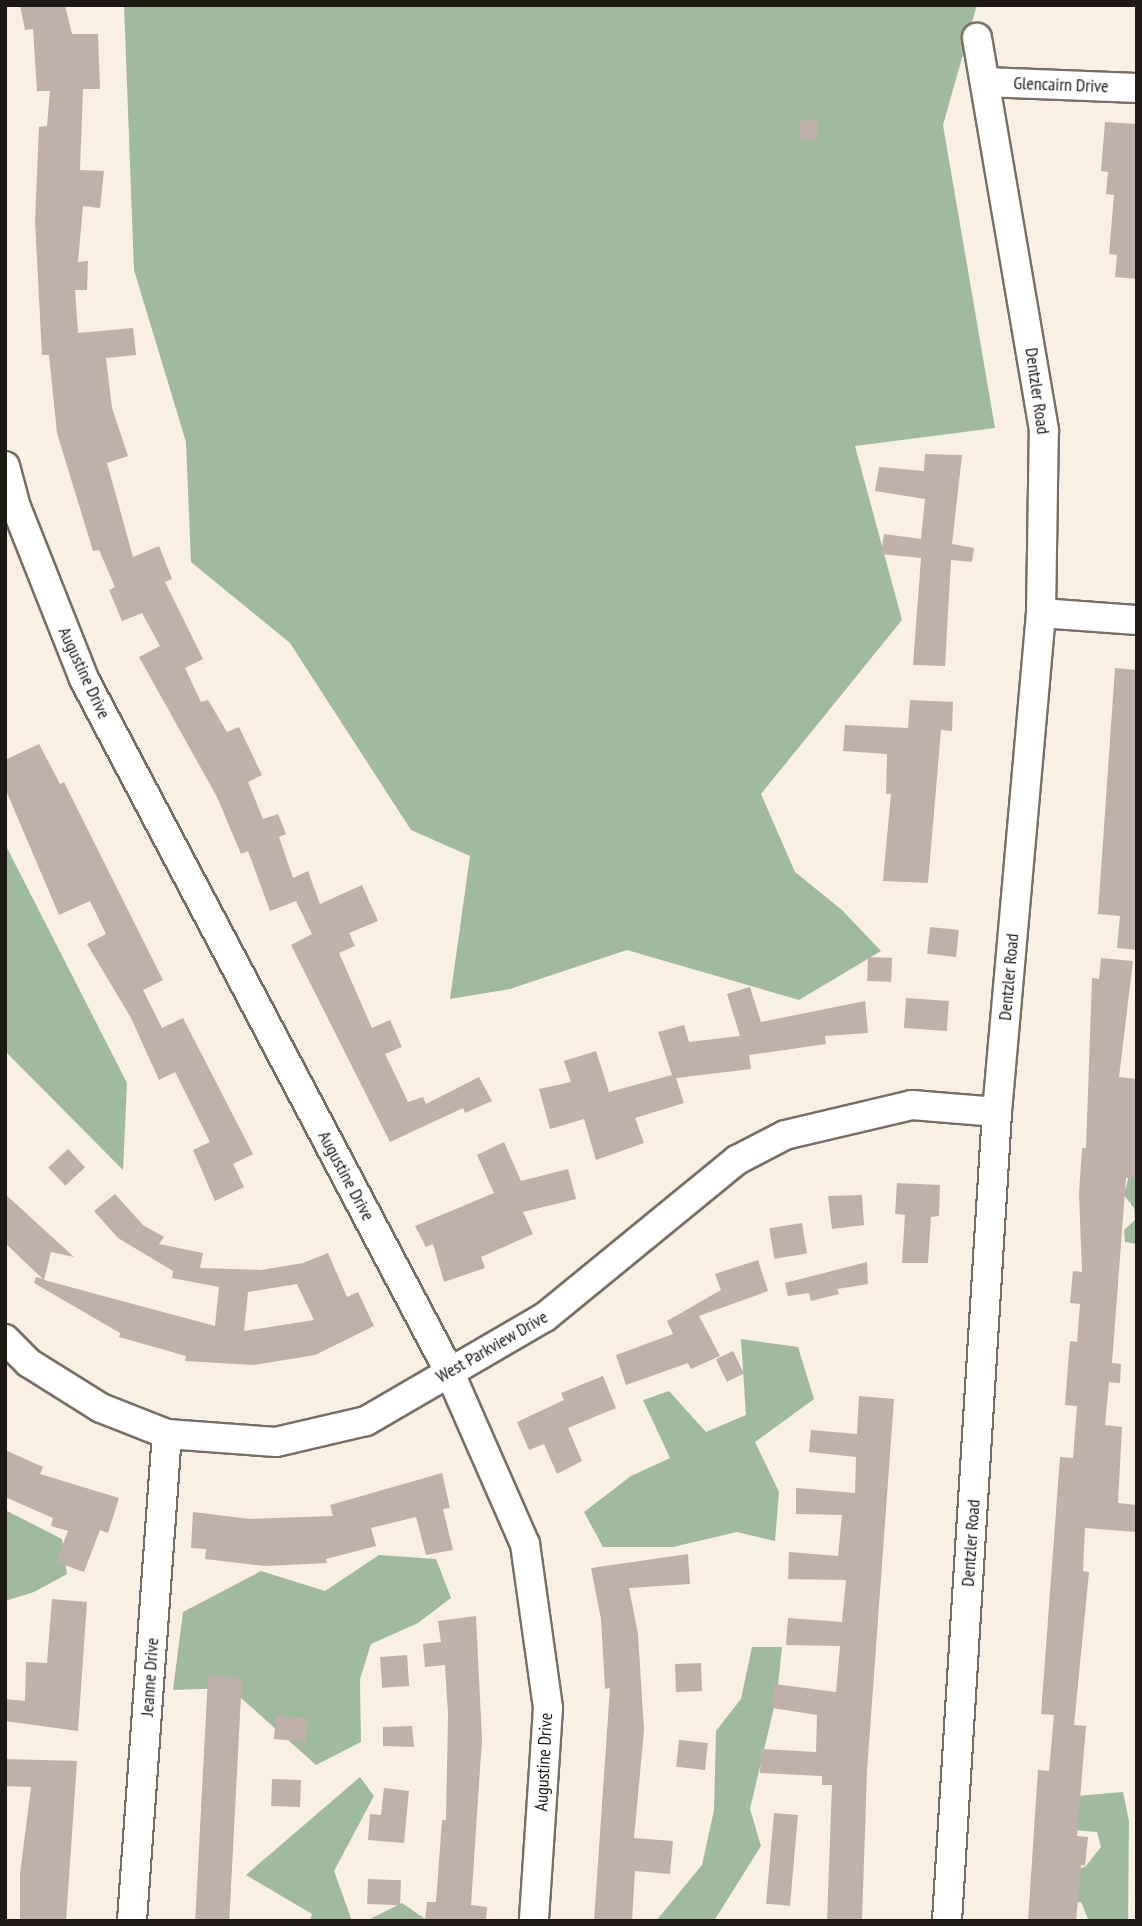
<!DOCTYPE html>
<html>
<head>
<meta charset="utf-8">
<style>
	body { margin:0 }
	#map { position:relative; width:1142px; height:1926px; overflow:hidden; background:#faefe3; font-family:"PT Sans Narrow",sans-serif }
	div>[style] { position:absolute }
	.forest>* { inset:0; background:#a0ba9e }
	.building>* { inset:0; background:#bfb0a9; transform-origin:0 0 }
	.roads { filter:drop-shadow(2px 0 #786f64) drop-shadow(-2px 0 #786f64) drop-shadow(0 2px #786f64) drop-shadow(0 -2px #786f64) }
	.minor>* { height:28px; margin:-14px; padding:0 14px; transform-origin:14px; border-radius:14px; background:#fff }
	span { translate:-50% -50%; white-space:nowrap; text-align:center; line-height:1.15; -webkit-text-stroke:5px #fff; paint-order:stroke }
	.street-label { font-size:18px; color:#1d1915 }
	.frame { position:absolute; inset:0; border:7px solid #1d1915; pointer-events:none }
</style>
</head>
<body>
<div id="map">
	<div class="forest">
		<i style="clip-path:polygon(124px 5px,977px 5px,943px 125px,995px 428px,855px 446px,902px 620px,761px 794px,795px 872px,842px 910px,881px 951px,799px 1000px,627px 950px,510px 989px,450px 999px,470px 856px,411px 830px,290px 643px,191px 562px,186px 442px,134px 270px)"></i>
		<i style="clip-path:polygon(5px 844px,127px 1083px,123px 1170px,5px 1051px)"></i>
		<i style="clip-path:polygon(1137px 1172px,1137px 1244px,1125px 1242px,1124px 1230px,1135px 1220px,1134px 1208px,1124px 1195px,1129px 1175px)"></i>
		<i style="clip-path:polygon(741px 1339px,798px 1347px,814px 1399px,755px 1442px,779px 1492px,775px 1541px,737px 1532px,673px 1547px,603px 1547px,584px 1512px,631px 1476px,670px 1458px,643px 1400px,669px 1391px,706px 1432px,746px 1415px)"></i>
		<i style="clip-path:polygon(5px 1510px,62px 1539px,67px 1574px,34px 1592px,5px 1601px)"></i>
		<i style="clip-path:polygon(379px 1555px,436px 1559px,451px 1598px,418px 1623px,371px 1644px,360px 1679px,361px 1742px,316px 1765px,230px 1688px,173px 1690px,183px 1612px,261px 1571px,325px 1591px)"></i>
		<i style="clip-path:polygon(752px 1647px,782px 1647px,777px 1695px,750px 1809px,761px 1846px,714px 1921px,656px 1921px,702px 1865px,714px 1810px,716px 1731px,741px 1699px)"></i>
		<i style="clip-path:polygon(360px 1777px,374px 1796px,334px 1871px,352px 1921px,310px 1921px,312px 1914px,246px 1875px)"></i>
		<i style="clip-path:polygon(1123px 1792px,1129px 1821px,1128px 1921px,1089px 1921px,1081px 1902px,1060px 1903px,1045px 1876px,1085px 1867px,1101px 1847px,1097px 1832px,1061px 1829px,1064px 1797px)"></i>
		<i style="clip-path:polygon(402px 1903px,428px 1921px,366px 1921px)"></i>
	</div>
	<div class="building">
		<i style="clip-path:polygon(20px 5px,65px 5px,72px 34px,98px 34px,100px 89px,83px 89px,80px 170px,104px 171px,100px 208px,83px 206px,78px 262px,88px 261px,87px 290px,75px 290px,78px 333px,133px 328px,136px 355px,106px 358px,112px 408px,128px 456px,107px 463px,133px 557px,159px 546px,172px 579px,165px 582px,203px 659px,185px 668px,201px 702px,208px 700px,227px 732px,239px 727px,262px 775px,248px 782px,263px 819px,278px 814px,286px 834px,279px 837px,293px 878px,308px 871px,320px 904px,362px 885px,378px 921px,349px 933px,355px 946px,339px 953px,372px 1028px,390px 1020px,402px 1047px,385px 1054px,408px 1102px,423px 1097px,426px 1104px,479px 1077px,492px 1101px,465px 1113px,463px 1108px,390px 1142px,291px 945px,312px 934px,296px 901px,270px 911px,248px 851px,241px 854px,217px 797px,139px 657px,160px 646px,142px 613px,122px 621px,109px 590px,115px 587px,99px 550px,93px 551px,57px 433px,49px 355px,42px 355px,35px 221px,39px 127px,47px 126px,50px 91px,37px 91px,33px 29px,25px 30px)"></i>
		<i style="clip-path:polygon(801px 119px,818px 121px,818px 140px,799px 140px)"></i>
		<i style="clip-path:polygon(1105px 122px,1137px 124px,1137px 279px,1115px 277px,1117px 255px,1109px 254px,1114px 195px,1106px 194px,1108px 172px,1101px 171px)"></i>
		<i style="clip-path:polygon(925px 454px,962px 455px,952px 544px,974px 548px,972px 562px,951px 560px,945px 666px,913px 665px,921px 558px,881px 554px,884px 534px,921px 539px,925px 499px,875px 491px,879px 467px,924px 471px)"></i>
		<i style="clip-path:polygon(1115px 668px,1137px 670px,1137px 950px,1117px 948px,1120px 916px,1098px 914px)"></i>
		<i style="clip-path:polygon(910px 700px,953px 702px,952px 731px,941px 730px,928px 883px,883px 881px,891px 794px,886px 794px,887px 754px,843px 751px,845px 725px,908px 728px)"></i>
		<i style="clip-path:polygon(39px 744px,60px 784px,64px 782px,163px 980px,143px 990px,162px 1028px,183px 1018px,253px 1154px,233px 1164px,244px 1187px,215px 1201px,193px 1150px,210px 1142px,175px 1072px,159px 1080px,131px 1018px,87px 944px,106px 934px,90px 901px,59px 915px,5px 788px,5px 760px)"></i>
		<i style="left:930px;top:927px;width:29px;height:27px;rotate:6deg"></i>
		<i style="left:868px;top:957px;width:24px;height:24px;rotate:2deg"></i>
		<i style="clip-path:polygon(1101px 958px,1133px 961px,1119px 1077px,1137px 1079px,1136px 1178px,1126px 1178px,1112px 1363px,1121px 1364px,1120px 1383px,1109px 1382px,1105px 1425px,1122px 1427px,1118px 1503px,1137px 1505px,1137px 1532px,1085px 1528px,1083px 1571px,1089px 1572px,1074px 1725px,1086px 1726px,1077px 1836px,1088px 1837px,1085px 1866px,1081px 1865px,1076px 1921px,1028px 1921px,1038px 1770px,1049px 1771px,1054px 1715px,1041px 1714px,1060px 1457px,1073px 1458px,1077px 1406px,1065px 1405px,1070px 1341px,1077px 1342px,1080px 1304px,1070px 1303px,1073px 1271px,1082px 1272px,1079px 1193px,1082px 1148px,1086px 1148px,1092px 978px,1099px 979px)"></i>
		<i style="clip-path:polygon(750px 987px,761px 1022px,865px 1001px,868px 1033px,825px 1036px,826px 1044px,749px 1055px,751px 1069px,676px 1078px,684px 1103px,635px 1118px,644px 1143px,596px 1160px,584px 1119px,550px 1129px,539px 1089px,571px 1082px,564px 1061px,596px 1051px,609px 1092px,672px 1075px,658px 1032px,684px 1025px,689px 1042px,740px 1036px,727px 994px)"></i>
		<i style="left:906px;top:998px;width:43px;height:30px;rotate:4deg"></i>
		<i style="clip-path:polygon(504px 1142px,521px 1181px,568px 1169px,576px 1199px,523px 1212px,533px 1234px,481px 1257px,485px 1268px,444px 1282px,433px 1244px,426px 1247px,415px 1226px,494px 1193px,477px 1155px)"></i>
		<i style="left:68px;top:1149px;width:25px;height:27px;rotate:47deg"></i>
		<i style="clip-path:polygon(897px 1183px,940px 1185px,939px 1216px,931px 1217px,928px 1263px,902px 1263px,905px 1215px,895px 1214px)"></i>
		<i style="clip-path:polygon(evenodd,5px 1194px,74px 1257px,51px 1252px,44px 1280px,215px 1326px,219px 1287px,172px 1278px,173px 1271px,118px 1238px,94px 1211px,115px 1194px,143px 1225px,164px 1237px,159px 1244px,203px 1253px,200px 1268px,261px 1270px,303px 1263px,328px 1253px,347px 1297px,358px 1292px,374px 1326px,315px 1355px,254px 1365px,185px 1361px,186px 1356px,119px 1337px,120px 1333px,34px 1283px,36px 1277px,43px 1279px,5px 1243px,5px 1194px,297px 1284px,314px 1320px,244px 1331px,248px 1292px,297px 1284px)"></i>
		<i style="clip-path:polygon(862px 1195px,864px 1225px,832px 1229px,828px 1196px)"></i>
		<i style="left:802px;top:1223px;width:31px;height:33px;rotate:81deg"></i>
		<i style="clip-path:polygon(758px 1260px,768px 1291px,699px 1316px,720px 1356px,691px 1369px,688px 1363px,626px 1385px,616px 1355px,673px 1334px,667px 1321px,721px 1290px,715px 1274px)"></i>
		<i style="clip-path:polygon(867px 1262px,868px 1284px,837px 1289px,839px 1294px,811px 1301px,809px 1293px,788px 1296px,785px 1283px)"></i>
		<i style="left:733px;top:1351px;width:25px;height:19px;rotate:64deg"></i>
		<i style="clip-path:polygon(603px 1376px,616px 1408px,568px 1428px,582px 1461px,557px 1474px,544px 1444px,529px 1450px,517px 1422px,564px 1400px,561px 1393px)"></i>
		<i style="clip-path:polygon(859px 1396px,894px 1399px,867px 1771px,862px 1921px,827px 1921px,832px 1785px,822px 1785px,822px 1776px,760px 1773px,761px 1749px,816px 1752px,817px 1715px,772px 1708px,774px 1684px,836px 1692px,840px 1646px,786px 1645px,788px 1618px,842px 1622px,846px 1580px,788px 1579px,789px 1552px,838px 1556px,842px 1515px,796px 1514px,796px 1488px,855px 1493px,856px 1457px,809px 1452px,811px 1430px,857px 1434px)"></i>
		<i style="clip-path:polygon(5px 1450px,43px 1467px,40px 1474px,119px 1498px,108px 1533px,100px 1530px,84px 1572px,56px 1562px,68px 1531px,51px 1526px,53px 1518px,5px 1497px)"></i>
		<i style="clip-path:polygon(442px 1473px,450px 1508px,443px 1509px,453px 1550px,426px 1555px,416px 1517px,371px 1528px,376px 1546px,326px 1559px,327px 1563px,265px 1566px,205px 1559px,206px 1549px,191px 1548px,193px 1512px,250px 1519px,333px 1516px,330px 1505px)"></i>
		<i style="clip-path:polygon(688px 1554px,690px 1584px,629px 1588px,638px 1634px,644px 1730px,634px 1838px,673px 1841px,670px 1874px,635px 1871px,632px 1921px,594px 1921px,610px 1688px,605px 1689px,601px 1619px,591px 1568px)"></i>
		<i style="clip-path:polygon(52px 1599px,87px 1602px,78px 1731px,5px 1721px,5px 1699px,25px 1701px,26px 1662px,47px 1663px)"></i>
		<i style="clip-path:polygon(476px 1616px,482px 1739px,471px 1905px,487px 1907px,486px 1921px,425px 1921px,427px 1902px,436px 1902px,442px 1820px,446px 1820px,448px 1714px,445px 1665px,425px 1667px,423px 1644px,441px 1642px,438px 1621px)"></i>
		<i style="left:407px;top:1655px;width:31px;height:27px;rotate:86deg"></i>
		<i style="left:701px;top:1663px;width:28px;height:26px;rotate:88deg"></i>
		<i style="left:208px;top:1676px;width:34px;height:244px;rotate:3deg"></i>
		<i style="left:276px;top:1716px;width:32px;height:23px;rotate:5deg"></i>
		<i style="clip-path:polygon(412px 1726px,414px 1747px,383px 1746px,383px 1727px)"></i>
		<i style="left:679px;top:1740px;width:29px;height:27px;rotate:6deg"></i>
		<i style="clip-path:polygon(5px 1759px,77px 1761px,66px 1921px,20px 1921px,20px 1874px,31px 1787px,5px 1786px)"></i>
		<i style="left:272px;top:1779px;width:29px;height:27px;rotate:2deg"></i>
		<i style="clip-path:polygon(384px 1788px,409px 1791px,404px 1843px,368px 1840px,370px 1814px,381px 1815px)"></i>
		<i style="left:774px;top:1813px;width:24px;height:91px;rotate:5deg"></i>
		<i style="left:368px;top:1879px;width:33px;height:25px;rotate:2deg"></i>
	</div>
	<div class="roads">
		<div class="minor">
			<i style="left:986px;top:82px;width:151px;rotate:2.3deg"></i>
			<i style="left:5px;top:466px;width:42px;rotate:75deg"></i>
			<i style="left:16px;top:507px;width:185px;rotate:68.4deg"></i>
			<i style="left:84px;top:679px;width:782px;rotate:62.19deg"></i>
			<i style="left:449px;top:1371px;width:189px;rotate:66.3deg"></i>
			<i style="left:525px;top:1544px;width:166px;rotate:82deg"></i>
			<i style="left:548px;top:1708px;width:213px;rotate:93.8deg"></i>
			<i style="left:1041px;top:613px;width:96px;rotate:4.2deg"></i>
			<i style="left:5px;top:1339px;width:34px;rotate:45deg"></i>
			<i style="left:29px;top:1363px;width:85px;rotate:32deg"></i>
			<i style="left:101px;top:1408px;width:71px;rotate:21.5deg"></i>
			<i style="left:167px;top:1434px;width:109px;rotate:4.2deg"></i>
			<i style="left:276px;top:1442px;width:92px;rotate:-13.1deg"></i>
			<i style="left:366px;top:1421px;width:207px;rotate:-30.2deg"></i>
			<i style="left:545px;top:1317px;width:248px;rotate:-39.3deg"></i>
			<i style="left:737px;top:1160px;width:54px;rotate:-27.5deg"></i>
			<i style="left:785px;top:1135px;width:130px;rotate:-13.3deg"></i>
			<i style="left:912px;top:1105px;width:85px;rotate:4.7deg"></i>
			<i style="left:132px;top:1921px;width:488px;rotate:-85.9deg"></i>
			<i style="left:947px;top:1921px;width:811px;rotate:-86.46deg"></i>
			<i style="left:997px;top:1112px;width:501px;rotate:-84.96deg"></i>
			<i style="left:1041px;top:613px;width:183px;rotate:-89.1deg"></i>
			<i style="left:1044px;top:430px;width:398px;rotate:-99.7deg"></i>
		</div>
	</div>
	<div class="street-label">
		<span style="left:1061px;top:85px;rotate:2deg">Glencairn Drive</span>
		<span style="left:1037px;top:391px;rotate:82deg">Dentzler Road</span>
		<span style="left:84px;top:673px;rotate:65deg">Augustine Drive</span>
		<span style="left:1009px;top:977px;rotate:-85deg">Dentzler Road</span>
		<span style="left:346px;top:1176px;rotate:62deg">Augustine Drive</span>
		<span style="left:492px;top:1347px;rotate:-30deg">West Parkview Drive</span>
		<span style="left:971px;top:1543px;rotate:-86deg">Dentzler Road</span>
		<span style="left:150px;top:1677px;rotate:-86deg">Jeanne Drive</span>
		<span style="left:544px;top:1762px;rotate:-87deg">Augustine Drive</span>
	</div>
	<div class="frame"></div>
</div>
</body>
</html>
